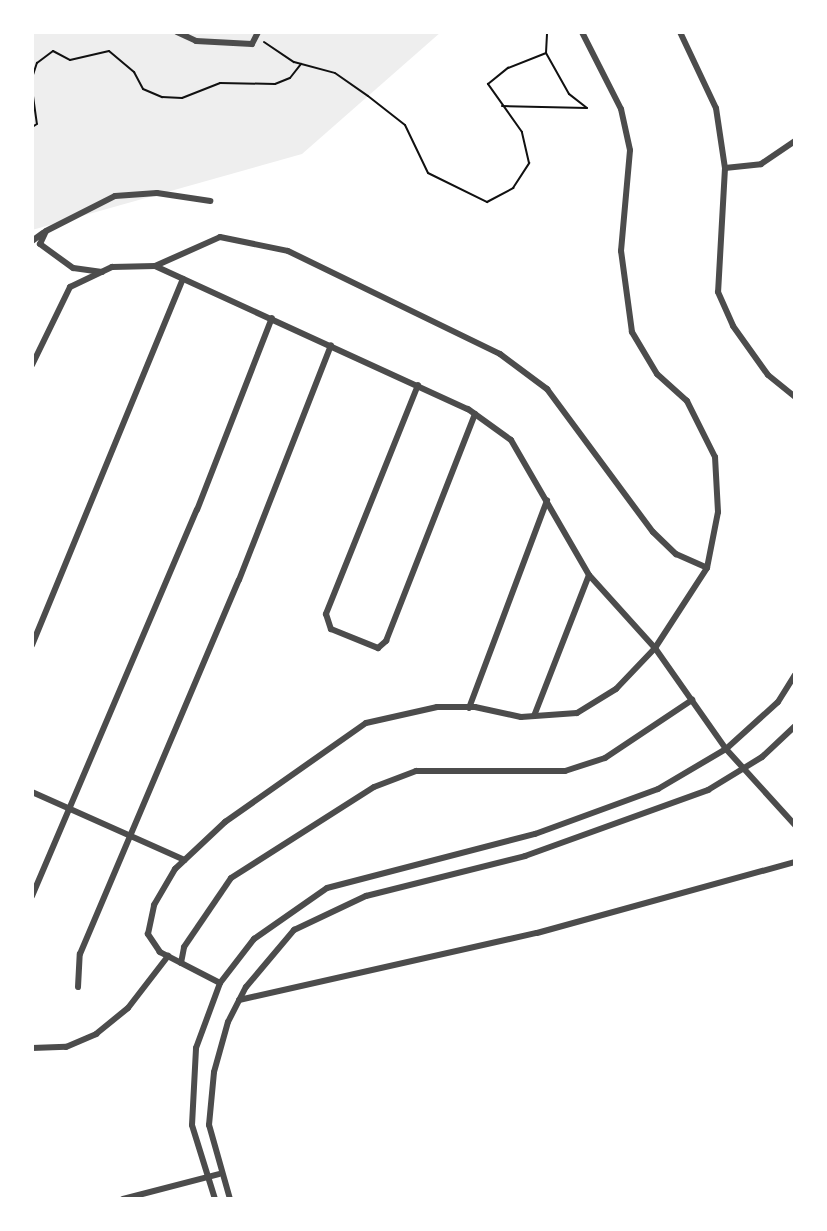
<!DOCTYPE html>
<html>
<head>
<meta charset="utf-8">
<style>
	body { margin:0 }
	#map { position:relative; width:827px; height:1231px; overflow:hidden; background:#fff; font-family:"Exo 2",sans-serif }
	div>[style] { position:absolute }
	.green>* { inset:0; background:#eee }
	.path>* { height:2px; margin:-1px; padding:0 1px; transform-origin:1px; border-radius:1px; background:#111 }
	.minor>* { height:6px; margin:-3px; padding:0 3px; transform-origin:3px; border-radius:3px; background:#4c4c4c }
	span { translate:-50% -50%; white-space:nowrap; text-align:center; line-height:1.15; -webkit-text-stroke:6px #fff; paint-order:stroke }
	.frame { position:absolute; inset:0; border:34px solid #fff; pointer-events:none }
</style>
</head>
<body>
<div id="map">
	<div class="green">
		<i style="clip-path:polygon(32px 32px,441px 32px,302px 154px,32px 230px)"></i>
	</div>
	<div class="path">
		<i style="left:264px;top:42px;width:36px;rotate:34deg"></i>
		<i style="left:294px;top:62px;width:42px;rotate:15deg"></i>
		<i style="left:335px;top:73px;width:40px;rotate:34.9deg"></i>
		<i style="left:368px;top:96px;width:47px;rotate:38.1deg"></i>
		<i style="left:405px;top:125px;width:53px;rotate:64.4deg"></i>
		<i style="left:428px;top:173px;width:66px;rotate:26.2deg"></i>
		<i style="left:487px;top:202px;width:30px;rotate:-28deg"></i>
		<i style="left:513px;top:188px;width:30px;rotate:-57deg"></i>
		<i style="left:529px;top:163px;width:32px;rotate:-103deg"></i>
		<i style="left:522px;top:132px;width:59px;rotate:-125.3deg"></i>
		<i style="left:488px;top:84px;width:26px;rotate:-39deg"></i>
		<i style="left:508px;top:68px;width:41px;rotate:-21.5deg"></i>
		<i style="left:32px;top:78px;width:16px;rotate:-72deg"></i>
		<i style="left:37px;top:63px;width:20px;rotate:-37deg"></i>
		<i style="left:53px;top:51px;width:19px;rotate:28deg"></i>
		<i style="left:70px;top:60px;width:40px;rotate:-13deg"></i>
		<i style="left:109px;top:51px;width:33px;rotate:40deg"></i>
		<i style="left:134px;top:72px;width:19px;rotate:62deg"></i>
		<i style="left:143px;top:89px;width:21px;rotate:23deg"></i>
		<i style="left:162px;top:97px;width:20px;rotate:3deg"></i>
		<i style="left:182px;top:98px;width:41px;rotate:-21.5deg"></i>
		<i style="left:220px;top:83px;width:55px;rotate:1deg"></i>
		<i style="left:275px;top:84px;width:16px;rotate:-22deg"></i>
		<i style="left:290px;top:78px;width:18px;rotate:-52deg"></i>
		<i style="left:32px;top:89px;width:35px;rotate:82deg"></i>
		<i style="left:37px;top:124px;width:6px;rotate:149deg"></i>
		<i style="left:502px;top:106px;width:85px;rotate:1.3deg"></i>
		<i style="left:587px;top:108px;width:23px;rotate:-142deg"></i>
		<i style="left:569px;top:94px;width:47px;rotate:-119.3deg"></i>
		<i style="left:546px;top:53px;width:21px;rotate:-87deg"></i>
	</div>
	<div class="minor">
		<i style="left:177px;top:32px;width:21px;rotate:25deg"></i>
		<i style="left:196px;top:41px;width:56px;rotate:3.1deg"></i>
		<i style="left:252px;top:44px;width:13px;rotate:-63deg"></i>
		<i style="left:680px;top:32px;width:84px;rotate:64.7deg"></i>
		<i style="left:716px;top:108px;width:61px;rotate:81.5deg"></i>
		<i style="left:725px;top:168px;width:124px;rotate:93.2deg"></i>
		<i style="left:718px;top:292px;width:37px;rotate:66deg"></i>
		<i style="left:733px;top:326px;width:60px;rotate:54.5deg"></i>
		<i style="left:768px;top:375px;width:35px;rotate:39deg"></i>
		<i style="left:725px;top:168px;width:36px;rotate:-6deg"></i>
		<i style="left:761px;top:164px;width:41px;rotate:-34.1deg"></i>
		<i style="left:32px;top:241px;width:14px;rotate:-36deg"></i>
		<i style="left:155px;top:266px;width:71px;rotate:-24deg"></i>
		<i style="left:220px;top:237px;width:69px;rotate:11.6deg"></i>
		<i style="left:288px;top:251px;width:236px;rotate:25.9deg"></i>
		<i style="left:500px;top:354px;width:59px;rotate:36.7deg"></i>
		<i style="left:547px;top:389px;width:178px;rotate:53.5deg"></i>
		<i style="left:653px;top:532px;width:32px;rotate:44deg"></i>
		<i style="left:676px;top:554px;width:34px;rotate:24deg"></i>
		<i style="left:102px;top:272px;width:29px;rotate:-172deg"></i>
		<i style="left:73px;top:268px;width:41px;rotate:-144deg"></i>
		<i style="left:40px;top:244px;width:14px;rotate:-65deg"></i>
		<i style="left:46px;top:231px;width:77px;rotate:-26.9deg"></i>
		<i style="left:115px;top:196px;width:42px;rotate:-4.1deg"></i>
		<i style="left:157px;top:193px;width:54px;rotate:8.6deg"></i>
		<i style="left:32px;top:365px;width:87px;rotate:-64deg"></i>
		<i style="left:70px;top:287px;width:47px;rotate:-25.5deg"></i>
		<i style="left:112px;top:267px;width:43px;rotate:-1.3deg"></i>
		<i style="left:155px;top:266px;width:344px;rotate:24.6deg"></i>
		<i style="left:468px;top:409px;width:53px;rotate:35.8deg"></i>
		<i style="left:511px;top:440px;width:156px;rotate:60deg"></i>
		<i style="left:589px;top:575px;width:98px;rotate:47.9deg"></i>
		<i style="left:655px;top:648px;width:123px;rotate:54.9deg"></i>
		<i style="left:726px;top:749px;width:103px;rotate:47.8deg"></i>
		<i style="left:418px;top:385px;width:247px;rotate:111.9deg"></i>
		<i style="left:326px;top:614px;width:16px;rotate:72deg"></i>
		<i style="left:331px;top:629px;width:51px;rotate:22deg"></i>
		<i style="left:378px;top:648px;width:11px;rotate:-41deg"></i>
		<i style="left:386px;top:641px;width:244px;rotate:-68.6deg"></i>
		<i style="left:32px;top:645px;width:396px;rotate:-67.6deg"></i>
		<i style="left:469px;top:708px;width:222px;rotate:-69.4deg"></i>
		<i style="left:534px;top:716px;width:151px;rotate:-68.7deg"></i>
		<i style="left:32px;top:792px;width:167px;rotate:24deg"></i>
		<i style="left:32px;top:896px;width:420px;rotate:-66.9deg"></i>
		<i style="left:197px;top:510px;width:206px;rotate:-68.7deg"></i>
		<i style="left:181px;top:963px;width:16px;rotate:-79deg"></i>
		<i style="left:184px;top:947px;width:83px;rotate:-55.7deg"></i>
		<i style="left:231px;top:878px;width:169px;rotate:-32.5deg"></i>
		<i style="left:374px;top:787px;width:45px;rotate:-20.9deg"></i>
		<i style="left:416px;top:771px;width:149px"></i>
		<i style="left:565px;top:771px;width:42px;rotate:-18deg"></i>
		<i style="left:605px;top:758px;width:105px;rotate:-33.7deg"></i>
		<i style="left:220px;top:983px;width:68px;rotate:-152.7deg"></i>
		<i style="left:160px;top:952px;width:22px;rotate:-124deg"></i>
		<i style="left:148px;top:934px;width:30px;rotate:-78deg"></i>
		<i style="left:154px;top:905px;width:42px;rotate:-59.7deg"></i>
		<i style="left:175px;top:869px;width:69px;rotate:-43.2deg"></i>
		<i style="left:225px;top:822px;width:172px;rotate:-35.1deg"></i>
		<i style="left:366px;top:723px;width:73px;rotate:-12.7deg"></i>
		<i style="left:437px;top:707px;width:38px"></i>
		<i style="left:475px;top:707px;width:47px;rotate:12.3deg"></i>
		<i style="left:521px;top:717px;width:56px;rotate:-4.1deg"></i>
		<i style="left:577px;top:713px;width:46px;rotate:-31.6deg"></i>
		<i style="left:616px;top:689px;width:57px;rotate:-46.4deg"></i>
		<i style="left:655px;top:648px;width:95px;rotate:-57deg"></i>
		<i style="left:707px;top:568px;width:57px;rotate:-78.9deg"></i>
		<i style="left:718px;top:512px;width:55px;rotate:-93.1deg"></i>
		<i style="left:715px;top:457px;width:63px;rotate:-116.6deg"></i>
		<i style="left:687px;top:401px;width:40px;rotate:-138deg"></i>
		<i style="left:657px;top:374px;width:49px;rotate:-120.8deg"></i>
		<i style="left:632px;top:332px;width:82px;rotate:-97.7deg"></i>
		<i style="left:621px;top:251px;width:101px;rotate:-84.9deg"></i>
		<i style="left:630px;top:150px;width:42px;rotate:-102.4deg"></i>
		<i style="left:621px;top:109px;width:86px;rotate:-116.9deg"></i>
		<i style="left:78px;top:987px;width:33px;rotate:-87deg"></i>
		<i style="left:80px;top:954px;width:406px;rotate:-67deg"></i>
		<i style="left:239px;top:580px;width:252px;rotate:-68.6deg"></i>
		<i style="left:239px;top:1000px;width:305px;rotate:-12.7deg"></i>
		<i style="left:537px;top:933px;width:268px;rotate:-15.4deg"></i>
		<i style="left:32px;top:1048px;width:34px;rotate:-2deg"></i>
		<i style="left:66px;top:1047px;width:33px;rotate:-23deg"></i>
		<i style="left:96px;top:1034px;width:41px;rotate:-39.1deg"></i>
		<i style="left:128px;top:1008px;width:66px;rotate:-52.4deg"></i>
		<i style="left:123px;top:1199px;width:99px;rotate:-14.6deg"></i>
		<i style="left:215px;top:1199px;width:77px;rotate:-107.3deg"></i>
		<i style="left:192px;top:1125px;width:77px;rotate:-87deg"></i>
		<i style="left:196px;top:1048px;width:69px;rotate:-69.7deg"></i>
		<i style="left:220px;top:983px;width:56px;rotate:-52.3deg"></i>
		<i style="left:254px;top:939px;width:89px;rotate:-34.9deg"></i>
		<i style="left:327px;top:888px;width:215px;rotate:-14.6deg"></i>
		<i style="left:535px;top:834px;width:131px;rotate:-20.1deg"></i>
		<i style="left:658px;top:789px;width:79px;rotate:-30.5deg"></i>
		<i style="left:726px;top:749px;width:70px;rotate:-42.1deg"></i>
		<i style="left:778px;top:702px;width:32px;rotate:-58deg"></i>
		<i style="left:230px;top:1199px;width:77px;rotate:-105.8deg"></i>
		<i style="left:209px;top:1125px;width:53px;rotate:-84.6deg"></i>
		<i style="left:214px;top:1072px;width:52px;rotate:-74.4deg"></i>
		<i style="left:228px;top:1022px;width:39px;rotate:-63deg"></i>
		<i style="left:246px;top:987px;width:75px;rotate:-49.9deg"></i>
		<i style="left:294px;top:930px;width:80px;rotate:-25.3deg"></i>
		<i style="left:366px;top:896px;width:164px;rotate:-14.1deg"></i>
		<i style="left:525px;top:856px;width:195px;rotate:-19.8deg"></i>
		<i style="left:708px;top:790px;width:63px;rotate:-31.4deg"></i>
		<i style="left:762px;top:757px;width:45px;rotate:-43.2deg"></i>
	</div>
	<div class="frame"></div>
</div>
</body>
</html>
